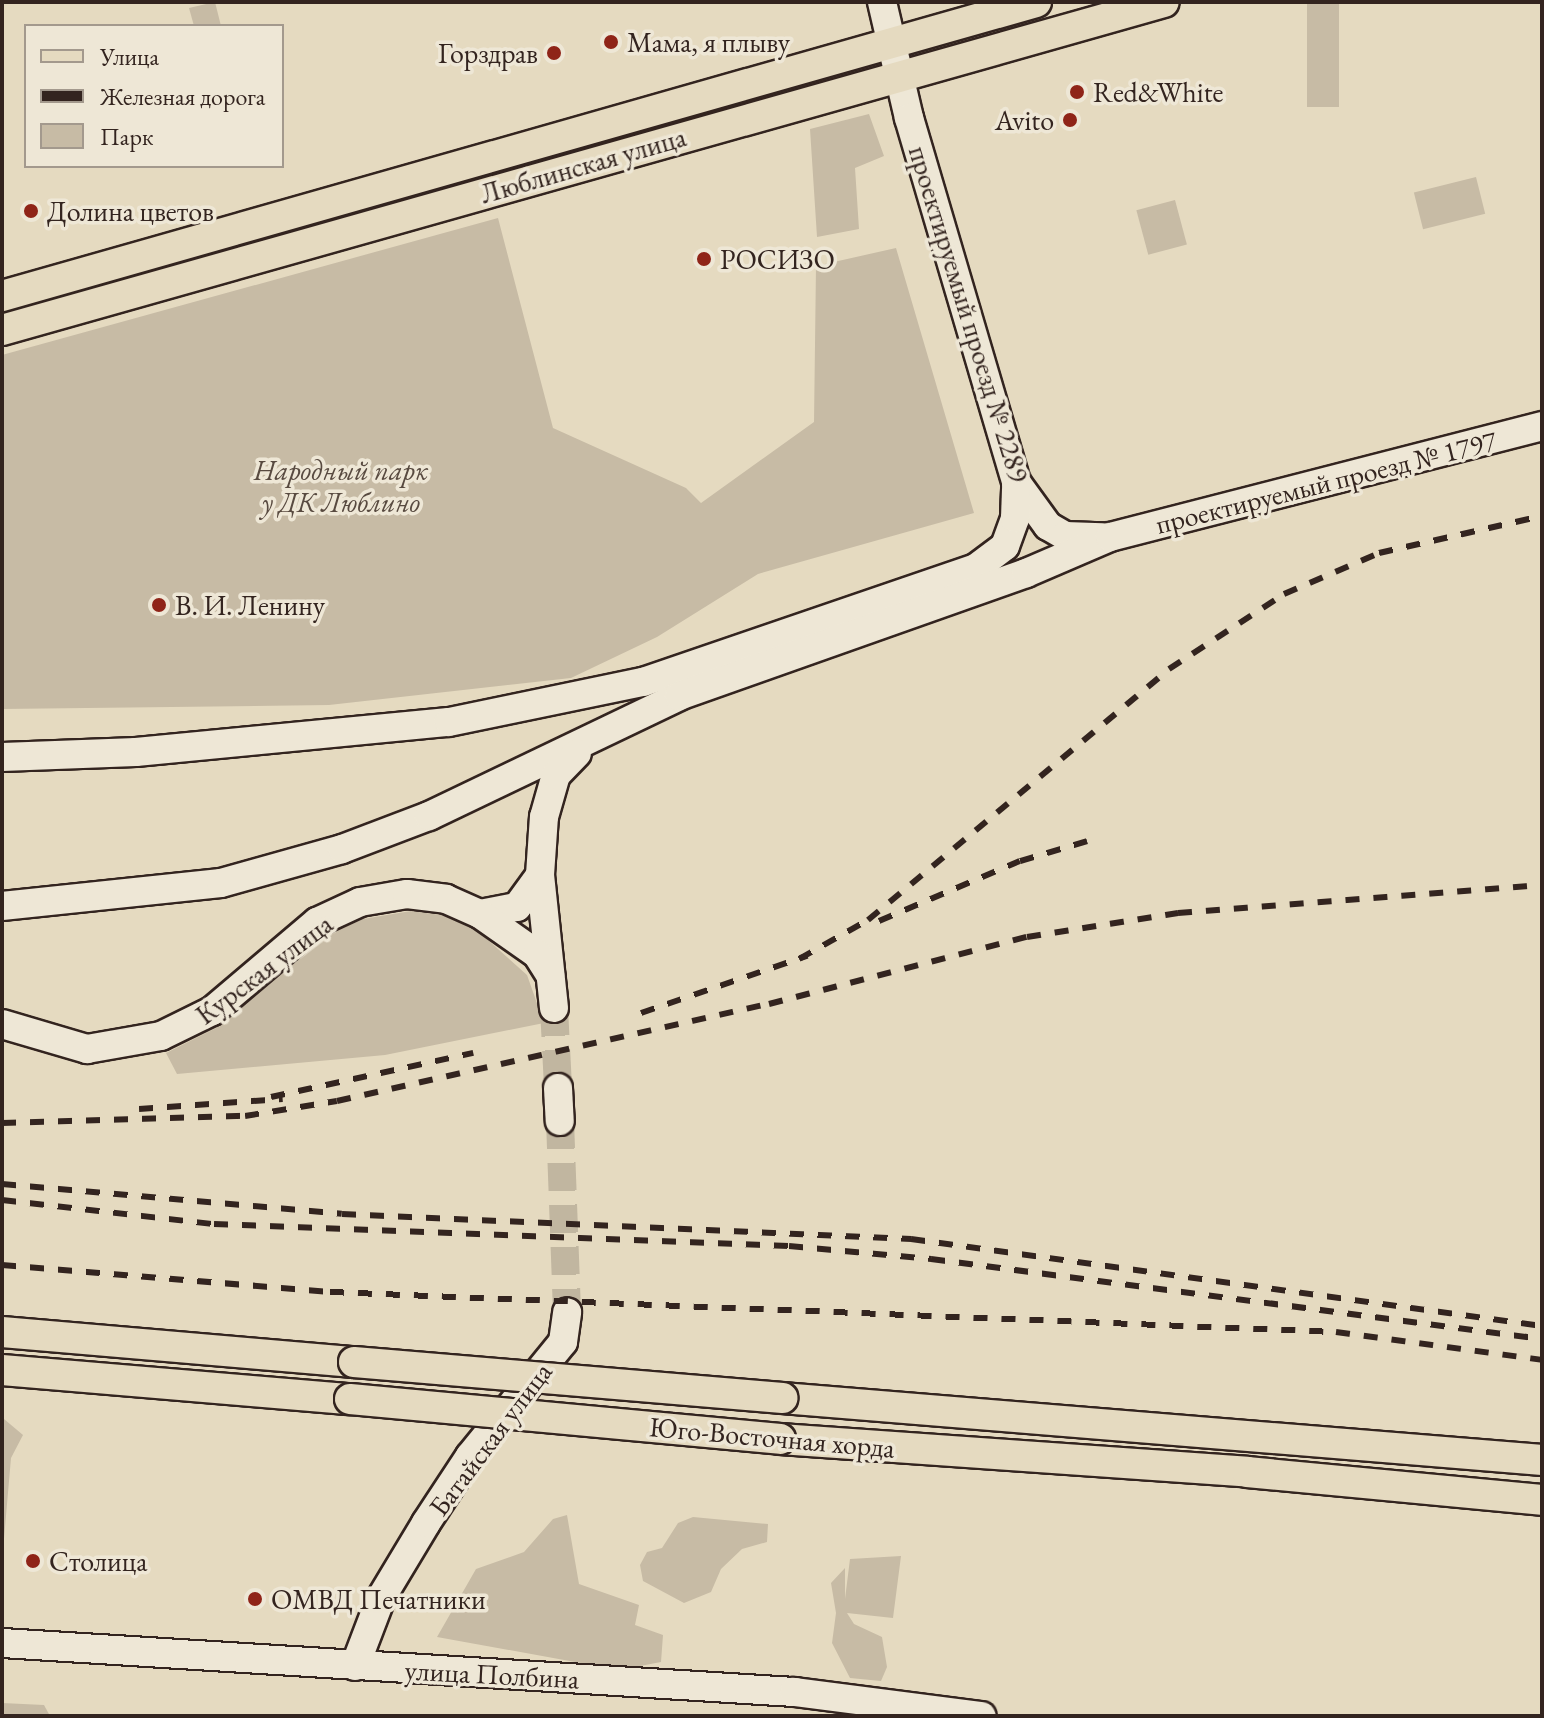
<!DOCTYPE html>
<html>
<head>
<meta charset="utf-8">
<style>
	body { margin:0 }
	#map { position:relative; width:1544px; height:1718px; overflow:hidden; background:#e5dac0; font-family:"EB Garamond",serif }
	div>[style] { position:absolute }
	.green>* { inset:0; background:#c7bba5; transform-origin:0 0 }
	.secondary-tunnel>* { height:28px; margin-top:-14px; transform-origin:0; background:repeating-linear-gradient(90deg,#c1b6a0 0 28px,transparent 0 42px) }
	.roads { filter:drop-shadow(2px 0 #33241f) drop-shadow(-2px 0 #33241f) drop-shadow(0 2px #33241f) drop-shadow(0 -2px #33241f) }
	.secondary>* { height:28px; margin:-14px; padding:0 14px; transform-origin:14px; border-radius:14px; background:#eee7d6 }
	.primary>* { height:30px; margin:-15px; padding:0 15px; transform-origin:15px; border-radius:15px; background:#e5dac0 }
	.rail>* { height:6px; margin-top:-3px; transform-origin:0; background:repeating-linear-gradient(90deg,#33241f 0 14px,transparent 0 28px) }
	.bridges { filter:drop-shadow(2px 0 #33241f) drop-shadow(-2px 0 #33241f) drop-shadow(0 2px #33241f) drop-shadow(0 -2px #33241f) }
	.primary-bridge>* { height:30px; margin:-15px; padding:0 15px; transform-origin:15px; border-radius:15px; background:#e5dac0 }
	.dots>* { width:22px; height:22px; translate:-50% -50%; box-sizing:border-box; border:4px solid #eee7d6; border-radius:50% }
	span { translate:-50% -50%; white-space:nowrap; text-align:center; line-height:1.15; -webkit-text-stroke:7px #eee7d6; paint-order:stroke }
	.poi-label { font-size:28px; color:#33241f }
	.left { translate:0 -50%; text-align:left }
	.right { translate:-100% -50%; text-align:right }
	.street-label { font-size:28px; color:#33241f }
	.park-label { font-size:28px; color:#584a40; font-style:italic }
	.frame { position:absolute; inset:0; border:4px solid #33241f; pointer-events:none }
	.legend { position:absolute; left:24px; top:24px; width:260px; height:144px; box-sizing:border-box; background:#eee7d6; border:2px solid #a3998d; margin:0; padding:10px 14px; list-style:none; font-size:24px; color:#33241f }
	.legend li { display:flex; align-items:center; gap:16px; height:40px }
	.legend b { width:40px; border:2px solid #a3998d }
</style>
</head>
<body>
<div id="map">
	<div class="green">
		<i style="clip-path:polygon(215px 2px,221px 26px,194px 26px,189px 8px)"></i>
		<i style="left:1307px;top:2px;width:32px;height:105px"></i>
		<i style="clip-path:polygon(869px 114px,884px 156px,855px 168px,859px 229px,817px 237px,810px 129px)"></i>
		<i style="left:1476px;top:177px;width:38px;height:64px;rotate:76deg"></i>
		<i style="left:1175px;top:200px;width:46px;height:40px;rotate:75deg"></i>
		<i style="clip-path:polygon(498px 218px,553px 428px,686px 488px,701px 503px,814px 422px,816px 266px,896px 248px,974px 513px,758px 574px,657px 637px,571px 678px,329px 705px,2px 709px,2px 355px)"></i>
		<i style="clip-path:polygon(411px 911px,449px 916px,479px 932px,527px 975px,544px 1023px,385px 1055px,177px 1074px,166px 1053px,216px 1028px,321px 938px,363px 919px)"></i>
		<i style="clip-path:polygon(4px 1419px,23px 1435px,11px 1458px,2px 1562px)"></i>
		<i style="clip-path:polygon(567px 1515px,579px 1584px,639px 1605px,635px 1625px,663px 1635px,661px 1662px,619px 1670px,437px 1637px,476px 1569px,524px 1552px,553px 1519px)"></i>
		<i style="clip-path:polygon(693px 1517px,768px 1524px,767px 1542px,742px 1549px,721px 1569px,711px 1592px,684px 1603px,643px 1581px,640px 1565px,647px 1552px,662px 1548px,678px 1523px)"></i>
		<i style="clip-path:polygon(901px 1556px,893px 1618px,847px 1613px,854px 1624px,882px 1637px,887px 1667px,881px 1681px,850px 1678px,832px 1643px,836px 1613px,831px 1583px,845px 1568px,845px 1599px,850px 1559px)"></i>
		<i style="clip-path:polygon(2px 1703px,44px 1705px,50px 1716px,2px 1716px)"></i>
	</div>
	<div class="secondary-tunnel">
		<i style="left:554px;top:1008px;width:80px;rotate:87.1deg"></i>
		<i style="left:560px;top:1121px;width:191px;rotate:87.9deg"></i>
	</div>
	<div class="roads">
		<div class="secondary">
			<i style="left:882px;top:2px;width:119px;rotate:76.9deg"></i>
			<i style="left:909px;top:118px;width:379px;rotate:73.6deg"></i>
			<i style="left:1016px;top:482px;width:54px;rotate:54deg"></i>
			<i style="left:1048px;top:526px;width:20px;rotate:30deg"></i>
			<i style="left:1065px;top:536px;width:37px;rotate:2deg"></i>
			<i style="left:2px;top:757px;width:134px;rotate:-2.1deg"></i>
			<i style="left:136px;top:752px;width:314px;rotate:-5.5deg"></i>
			<i style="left:449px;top:722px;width:198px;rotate:-11.7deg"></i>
			<i style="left:643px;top:682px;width:352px;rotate:-18.9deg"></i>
			<i style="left:976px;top:568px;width:36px;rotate:-37deg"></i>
			<i style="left:1005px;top:546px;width:30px;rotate:-70deg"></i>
			<i style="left:1015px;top:518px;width:36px;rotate:-88deg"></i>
			<i style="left:2px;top:906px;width:220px;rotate:-6deg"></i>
			<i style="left:221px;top:883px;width:126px;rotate:-15.7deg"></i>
			<i style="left:342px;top:849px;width:93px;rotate:-20.8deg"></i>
			<i style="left:429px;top:816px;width:277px;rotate:-25.6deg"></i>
			<i style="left:679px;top:696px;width:368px;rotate:-19.5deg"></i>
			<i style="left:1026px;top:573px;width:91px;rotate:-23.2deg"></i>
			<i style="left:1110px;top:537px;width:446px;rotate:-14.4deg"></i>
			<i style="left:480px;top:914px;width:38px;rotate:-11deg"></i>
			<i style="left:517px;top:907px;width:39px;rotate:-54deg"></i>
			<i style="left:554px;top:1008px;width:134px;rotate:-96deg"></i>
			<i style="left:540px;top:875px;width:58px;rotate:-86.1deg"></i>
			<i style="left:544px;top:817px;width:44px;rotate:-74.1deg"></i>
			<i style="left:556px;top:775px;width:30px;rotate:-46deg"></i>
			<i style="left:2px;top:1024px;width:89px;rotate:16.4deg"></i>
			<i style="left:87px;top:1049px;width:75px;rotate:-10deg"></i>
			<i style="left:161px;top:1036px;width:57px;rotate:-26.1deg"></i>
			<i style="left:212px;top:1011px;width:138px;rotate:-40.3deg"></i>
			<i style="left:317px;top:922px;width:47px;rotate:-24.9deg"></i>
			<i style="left:360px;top:902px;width:48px;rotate:-9.7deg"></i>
			<i style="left:407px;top:894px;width:39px;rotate:7deg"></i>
			<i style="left:446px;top:899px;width:37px;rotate:24deg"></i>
			<i style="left:480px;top:914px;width:70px;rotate:35.1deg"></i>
			<i style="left:537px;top:954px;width:25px;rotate:58deg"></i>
			<i style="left:558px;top:1088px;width:33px;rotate:87deg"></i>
			<i style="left:2px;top:1643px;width:794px;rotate:3.54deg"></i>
			<i style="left:794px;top:1692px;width:189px;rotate:7.3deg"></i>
			<i style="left:355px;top:1666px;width:73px;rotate:-69.1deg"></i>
			<i style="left:381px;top:1598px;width:87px;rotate:-59deg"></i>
			<i style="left:426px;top:1523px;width:80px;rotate:-56.7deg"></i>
			<i style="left:470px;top:1456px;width:147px;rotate:-50.8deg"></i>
			<i style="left:563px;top:1342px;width:30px;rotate:-82deg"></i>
		</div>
		<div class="primary">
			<i style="left:2px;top:296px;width:1075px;rotate:-15.87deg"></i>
			<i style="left:2px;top:330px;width:1207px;rotate:-15.76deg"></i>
			<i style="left:2px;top:1332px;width:353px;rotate:4.9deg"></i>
			<i style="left:2px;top:1370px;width:349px;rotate:4.8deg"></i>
			<i style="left:782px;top:1398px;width:763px;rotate:4.66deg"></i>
			<i style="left:780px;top:1439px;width:468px;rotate:4deg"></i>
			<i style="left:1247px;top:1472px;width:296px;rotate:5.4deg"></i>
		</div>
	</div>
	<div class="rail">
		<i style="left:879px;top:921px;width:153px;rotate:-23.1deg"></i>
		<i style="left:1020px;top:861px;width:70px;rotate:-16.6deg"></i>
		<i style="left:799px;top:959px;width:79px;rotate:-29.5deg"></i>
		<i style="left:868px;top:920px;width:392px;rotate:-39.8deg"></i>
		<i style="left:1169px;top:669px;width:137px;rotate:-33.1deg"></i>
		<i style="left:1284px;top:594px;width:103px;rotate:-23.3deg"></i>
		<i style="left:1379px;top:553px;width:167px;rotate:-12.8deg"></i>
		<i style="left:641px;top:1013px;width:176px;rotate:-19deg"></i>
		<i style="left:271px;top:1097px;width:207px;rotate:-12.3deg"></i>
		<i style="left:139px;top:1109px;width:144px;rotate:-4deg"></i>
		<i style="left:2px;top:1123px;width:243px;rotate:-1.7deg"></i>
		<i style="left:245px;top:1116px;width:93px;rotate:-9.3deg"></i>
		<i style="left:337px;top:1101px;width:443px;rotate:-12.7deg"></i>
		<i style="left:769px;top:1004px;width:267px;rotate:-14.6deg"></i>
		<i style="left:1027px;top:937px;width:153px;rotate:-9deg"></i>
		<i style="left:1178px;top:913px;width:365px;rotate:-4.4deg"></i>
		<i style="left:2px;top:1184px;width:341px;rotate:5deg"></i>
		<i style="left:342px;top:1214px;width:570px;rotate:2.52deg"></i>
		<i style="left:911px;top:1239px;width:637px;rotate:7.85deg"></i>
		<i style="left:2px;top:1200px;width:213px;rotate:6.5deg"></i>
		<i style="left:214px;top:1224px;width:575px;rotate:2.19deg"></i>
		<i style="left:789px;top:1246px;width:143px;rotate:5.2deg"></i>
		<i style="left:931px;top:1259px;width:616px;rotate:7.46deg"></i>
		<i style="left:2px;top:1265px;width:329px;rotate:4.7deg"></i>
		<i style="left:330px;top:1292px;width:1007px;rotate:2.28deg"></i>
		<i style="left:1336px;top:1332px;width:208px;rotate:7.7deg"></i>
	</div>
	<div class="bridges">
		<div class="primary-bridge">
			<i style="left:354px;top:1362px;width:430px;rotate:4.8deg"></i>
			<i style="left:350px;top:1399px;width:432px;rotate:5.3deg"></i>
		</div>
	</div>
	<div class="dots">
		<i style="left:611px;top:42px;background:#8f2418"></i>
		<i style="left:554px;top:53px;background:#8f2418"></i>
		<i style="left:1077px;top:92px;background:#8f2418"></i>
		<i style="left:1070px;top:120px;background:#8f2418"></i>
		<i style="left:31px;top:211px;background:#8f2418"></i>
		<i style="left:704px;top:259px;background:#8f2418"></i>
		<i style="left:159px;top:605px;background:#8f2418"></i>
		<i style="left:33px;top:1561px;background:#8f2418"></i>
		<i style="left:255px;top:1599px;background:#8f2418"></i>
	</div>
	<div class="poi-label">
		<span class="left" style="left:627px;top:42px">Мама, я плыву</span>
		<span class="right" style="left:538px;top:53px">Горздрав</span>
		<span class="left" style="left:1093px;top:92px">Red&amp;White</span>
		<span class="right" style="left:1054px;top:120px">Avito</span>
		<span class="left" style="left:47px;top:211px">Долина цветов</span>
		<span class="left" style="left:720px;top:259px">РОСИЗО</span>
		<span class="left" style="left:175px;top:605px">В. И. Ленину</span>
		<span class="left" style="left:49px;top:1561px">Столица</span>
		<span class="left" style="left:271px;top:1599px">ОМВД Печатники</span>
	</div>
	<div class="street-label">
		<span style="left:583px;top:165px;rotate:-16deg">Люблинская улица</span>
		<span style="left:969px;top:314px;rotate:73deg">проектируемый проезд № 2289</span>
		<span style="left:1326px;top:482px;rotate:-14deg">проектируемый проезд № 1797</span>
		<span style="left:264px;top:969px;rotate:-37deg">Курская улица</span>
		<span style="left:772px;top:1437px;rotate:5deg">Юго-Восточная хорда</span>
		<span style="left:490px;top:1439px;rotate:-53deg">Батайская улица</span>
		<span style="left:492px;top:1674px;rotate:3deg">улица Полбина</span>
	</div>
	<div class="park-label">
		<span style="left:341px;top:486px">Народный парк<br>у ДК Люблино</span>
	</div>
	<div class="frame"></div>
	<ul class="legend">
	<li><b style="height:10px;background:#e5dac0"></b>Улица</li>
	<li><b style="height:10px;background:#33241f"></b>Железная дорога</li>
	<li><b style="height:22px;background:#c7bba5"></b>Парк</li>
	</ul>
</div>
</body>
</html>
